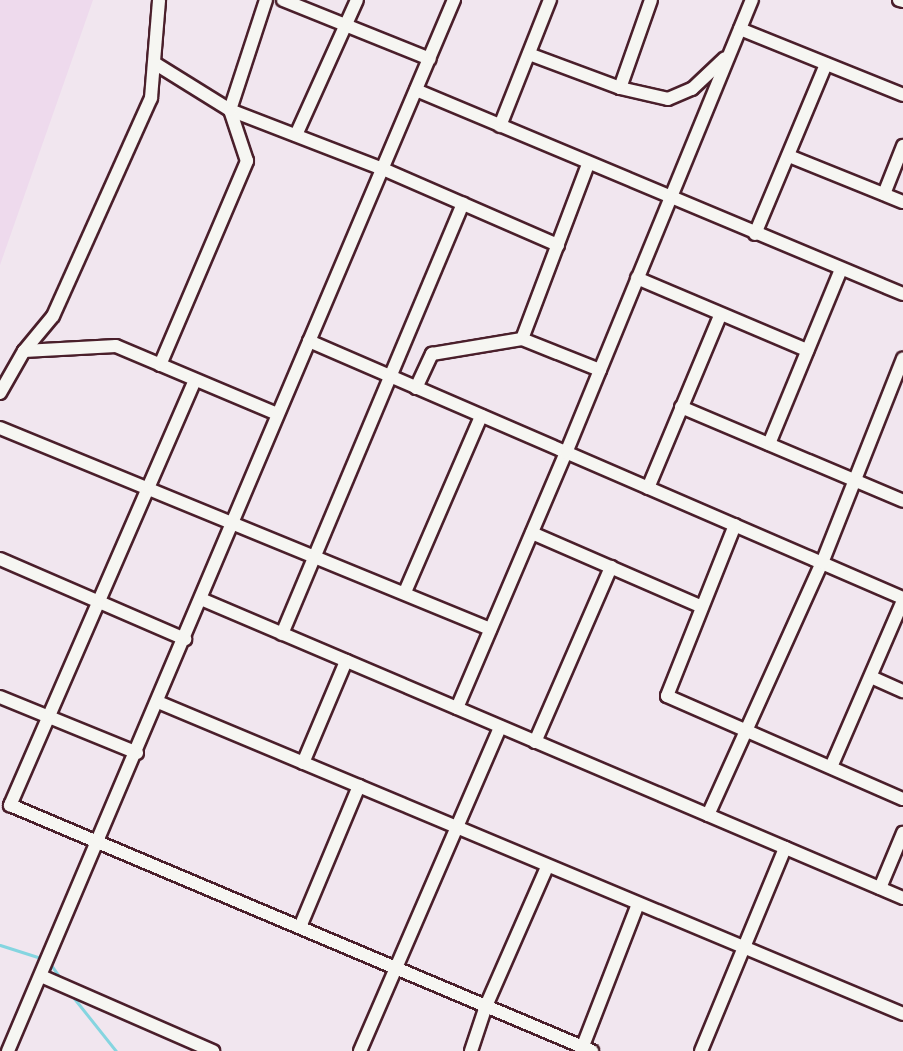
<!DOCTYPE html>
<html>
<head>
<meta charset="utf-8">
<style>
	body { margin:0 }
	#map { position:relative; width:903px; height:1051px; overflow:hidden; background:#f1e6ef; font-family:Dekko,sans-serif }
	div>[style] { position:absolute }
	.built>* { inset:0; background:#eedaed }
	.stream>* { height:3px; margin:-1.5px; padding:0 1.5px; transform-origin:1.5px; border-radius:1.5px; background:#85d5e0 }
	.roads { filter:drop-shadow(2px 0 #4a1f2b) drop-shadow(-2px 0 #4a1f2b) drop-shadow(0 2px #4a1f2b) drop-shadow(0 -2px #4a1f2b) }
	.minor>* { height:12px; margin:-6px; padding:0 6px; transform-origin:6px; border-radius:6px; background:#f6f6f2 }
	span { translate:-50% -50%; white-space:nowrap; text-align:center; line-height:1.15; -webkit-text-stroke:4.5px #f6f6f2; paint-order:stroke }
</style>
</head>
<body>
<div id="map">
	<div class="built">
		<i style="clip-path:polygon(0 0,93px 0,0 265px)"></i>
	</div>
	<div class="stream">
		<i style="left:0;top:945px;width:46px;rotate:17.7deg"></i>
		<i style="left:49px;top:962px;width:21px;rotate:55deg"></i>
		<i style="left:69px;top:992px;width:75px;rotate:51.5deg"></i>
	</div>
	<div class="roads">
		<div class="minor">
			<i style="left:283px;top:0;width:158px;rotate:21.9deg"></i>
			<i style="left:899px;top:0;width:4px;rotate:14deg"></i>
			<i style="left:740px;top:29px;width:176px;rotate:22deg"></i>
			<i style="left:529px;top:54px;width:97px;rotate:20.5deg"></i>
			<i style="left:620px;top:88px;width:49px;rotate:12.9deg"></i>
			<i style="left:668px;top:99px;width:26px;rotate:-23deg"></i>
			<i style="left:692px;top:89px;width:45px;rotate:-43.2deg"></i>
			<i style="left:156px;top:64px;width:87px;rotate:31.9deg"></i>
			<i style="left:230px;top:110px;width:164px;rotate:21.1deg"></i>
			<i style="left:383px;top:169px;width:191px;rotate:23.5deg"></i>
			<i style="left:620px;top:88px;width:93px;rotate:-70.6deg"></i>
			<i style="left:416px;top:90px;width:528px;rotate:22.73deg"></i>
			<i style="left:500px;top:126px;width:136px;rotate:-68.4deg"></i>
			<i style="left:296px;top:135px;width:148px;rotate:-65.7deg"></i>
			<i style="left:789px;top:156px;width:123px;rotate:22deg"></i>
			<i style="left:884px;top:194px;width:52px;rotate:-68.4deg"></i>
			<i style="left:755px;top:234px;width:184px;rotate:-67.3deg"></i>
			<i style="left:637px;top:278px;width:185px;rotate:23deg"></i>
			<i style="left:522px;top:339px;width:187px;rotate:-69.3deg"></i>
			<i style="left:309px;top:341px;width:647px;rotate:23.4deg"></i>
			<i style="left:24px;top:351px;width:92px;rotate:-3.1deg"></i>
			<i style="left:116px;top:346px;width:175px;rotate:22.9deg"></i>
			<i style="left:160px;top:365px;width:222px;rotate:-66.9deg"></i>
			<i style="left:247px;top:161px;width:54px;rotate:-108.4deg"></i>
			<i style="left:230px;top:110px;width:116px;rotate:-71.9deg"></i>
			<i style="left:195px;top:380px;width:464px;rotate:113.5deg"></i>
			<i style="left:10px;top:805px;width:632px;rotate:22.91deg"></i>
			<i style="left:416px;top:388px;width:38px;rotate:-65deg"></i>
			<i style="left:432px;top:354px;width:91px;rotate:-9.5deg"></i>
			<i style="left:522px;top:339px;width:84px;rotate:21.7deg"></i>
			<i style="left:0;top:393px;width:48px;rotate:-60.3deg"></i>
			<i style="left:24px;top:351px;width:45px;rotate:-50.4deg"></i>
			<i style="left:53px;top:316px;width:239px;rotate:-65.8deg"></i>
			<i style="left:151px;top:98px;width:98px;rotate:-85.3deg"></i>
			<i style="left:681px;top:407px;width:241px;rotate:22.9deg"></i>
			<i style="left:0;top:428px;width:530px;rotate:22.3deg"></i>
			<i style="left:769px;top:444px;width:189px;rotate:-67.6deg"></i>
			<i style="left:648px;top:488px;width:186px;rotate:-67.3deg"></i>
			<i style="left:735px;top:525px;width:184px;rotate:111.7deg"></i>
			<i style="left:667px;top:696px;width:257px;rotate:23.6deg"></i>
			<i style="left:532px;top:533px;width:185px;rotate:23.5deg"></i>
			<i style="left:0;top:559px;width:202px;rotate:23.4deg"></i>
			<i style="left:405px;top:592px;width:192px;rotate:-66.6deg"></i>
			<i style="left:201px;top:599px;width:763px;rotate:23.07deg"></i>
			<i style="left:282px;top:634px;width:467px;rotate:-67.2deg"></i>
			<i style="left:871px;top:677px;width:35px;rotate:24deg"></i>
			<i style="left:0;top:697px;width:148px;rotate:22.2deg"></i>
			<i style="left:158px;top:702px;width:808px;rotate:22.72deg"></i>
			<i style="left:457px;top:708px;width:277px;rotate:-66.9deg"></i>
			<i style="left:566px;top:453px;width:490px;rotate:-67.7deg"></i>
			<i style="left:535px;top:742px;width:191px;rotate:-66.5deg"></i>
			<i style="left:303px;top:763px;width:111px;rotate:-67.1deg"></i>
			<i style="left:831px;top:767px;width:181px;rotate:-66.6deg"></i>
			<i style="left:708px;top:815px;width:277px;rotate:-65.7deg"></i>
			<i style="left:822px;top:563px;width:220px;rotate:-68.4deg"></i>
			<i style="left:880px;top:888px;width:60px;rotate:-67.3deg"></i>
			<i style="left:300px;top:927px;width:153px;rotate:-67.3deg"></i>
			<i style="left:41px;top:976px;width:188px;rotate:23.6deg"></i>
			<i style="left:8px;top:1051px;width:1142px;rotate:-67.01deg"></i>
			<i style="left:360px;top:1051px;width:353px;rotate:-66.6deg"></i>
			<i style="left:471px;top:1051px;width:47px;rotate:-71.6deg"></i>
			<i style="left:486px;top:1006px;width:152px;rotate:-66.3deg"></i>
			<i style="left:581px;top:1051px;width:158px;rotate:-68.8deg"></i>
			<i style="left:701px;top:1051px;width:220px;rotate:-67.5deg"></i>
		</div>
	</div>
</div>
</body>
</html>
